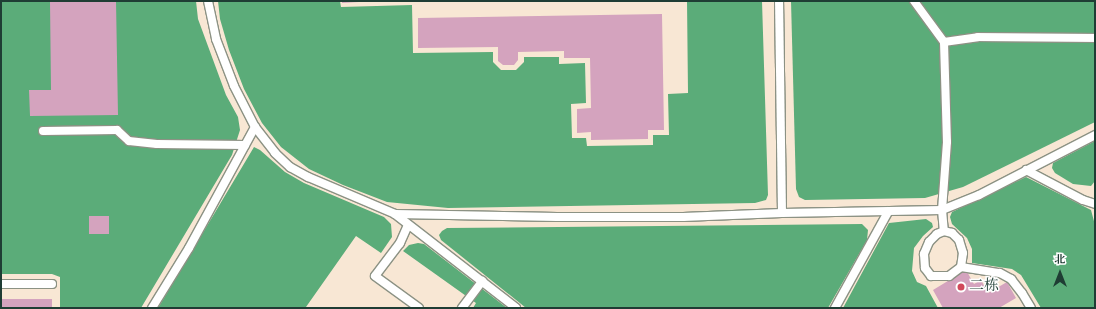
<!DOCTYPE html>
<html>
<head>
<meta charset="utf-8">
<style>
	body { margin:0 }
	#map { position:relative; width:1096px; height:309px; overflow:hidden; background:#f8e7d4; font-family:Vollkorn,"Noto Serif SC",serif }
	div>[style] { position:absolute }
	.forest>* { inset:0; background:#5bac79 }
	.building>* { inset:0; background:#d4a3be; transform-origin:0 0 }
	.roads { filter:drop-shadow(1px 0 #8c9284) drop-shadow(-1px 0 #8c9284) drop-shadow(0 1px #8c9284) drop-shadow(0 -1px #8c9284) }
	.lane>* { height:8px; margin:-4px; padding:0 4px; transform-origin:4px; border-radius:4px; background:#fff }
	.dots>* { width:11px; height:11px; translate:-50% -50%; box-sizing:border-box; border:2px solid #fff; border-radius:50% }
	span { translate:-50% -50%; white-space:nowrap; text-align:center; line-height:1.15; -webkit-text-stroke:3px #fff; paint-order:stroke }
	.poi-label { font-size:15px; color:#1f3d34 }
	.left { translate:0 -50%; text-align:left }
	.frame { position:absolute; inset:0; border:2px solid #1f3d34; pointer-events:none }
	.north { position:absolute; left:1040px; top:253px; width:40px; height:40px; -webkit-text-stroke:3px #fff; paint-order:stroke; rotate:0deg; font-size:11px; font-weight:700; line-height:16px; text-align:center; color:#1f3d34 }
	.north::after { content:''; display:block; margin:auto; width:14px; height:18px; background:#1f3d34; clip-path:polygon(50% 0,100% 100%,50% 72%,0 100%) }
</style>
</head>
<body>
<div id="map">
	<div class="forest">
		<i style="clip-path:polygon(1px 1px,196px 1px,198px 19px,226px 95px,238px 117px,240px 130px,232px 155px,141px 308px,60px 308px,60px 277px,52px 274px,1px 274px)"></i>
		<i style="clip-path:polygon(218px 1px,340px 1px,341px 7px,412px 5px,413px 53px,493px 52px,493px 62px,501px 70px,516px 70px,524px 62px,524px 57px,559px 57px,559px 64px,585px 63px,586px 103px,571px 104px,572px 138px,586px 138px,587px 146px,653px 145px,653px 135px,669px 135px,668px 94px,688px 93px,687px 1px,762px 1px,768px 195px,766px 200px,755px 203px,448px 208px,387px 202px,343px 185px,309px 169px,281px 147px,262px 123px,244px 89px,229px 50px,220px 19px)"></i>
		<i style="clip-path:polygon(791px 1px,1095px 1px,1095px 122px,963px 187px,925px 198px,805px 200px,799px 197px,796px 189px)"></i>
		<i style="clip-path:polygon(1095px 141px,1095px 181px,1091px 186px,1073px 184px,1055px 173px,1052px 168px,1053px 163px)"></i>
		<i style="clip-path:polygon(254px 147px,260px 150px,285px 172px,304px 183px,384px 217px,391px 224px,392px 237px,381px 253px,356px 236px,306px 307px,308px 308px,158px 308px)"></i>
		<i style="clip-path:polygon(1026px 177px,1091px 210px,1095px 225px,1095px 308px,1041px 308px,1021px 275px,1012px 269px,972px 263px,972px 249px,967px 238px,952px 224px,950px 217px,952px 212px)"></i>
		<i style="clip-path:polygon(926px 219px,932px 223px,933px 227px,923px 236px,914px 248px,912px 271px,917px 282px,926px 286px,938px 308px,843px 308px,889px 223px)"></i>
		<i style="clip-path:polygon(862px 224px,868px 230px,867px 240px,828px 308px,526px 308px,441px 240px,439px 235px,442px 231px,447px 228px)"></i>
		<i style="clip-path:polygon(418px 243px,424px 244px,507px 308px,473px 308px,476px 303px,403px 251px,409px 245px)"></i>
	</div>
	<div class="building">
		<i style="clip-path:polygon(116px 1px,118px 115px,30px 116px,29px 90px,51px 90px,50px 2px)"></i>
		<i style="clip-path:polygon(342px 1px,359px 1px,359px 2px,342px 3px)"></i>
		<i style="clip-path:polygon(662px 14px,664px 130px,648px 130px,648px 139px,591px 140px,591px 132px,577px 133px,577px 109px,591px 108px,590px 58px,564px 58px,564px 51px,518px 52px,518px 60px,514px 65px,503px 65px,498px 61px,498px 47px,418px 48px,418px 18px)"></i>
		<i style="left:89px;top:216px;width:20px;height:18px"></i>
		<i style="clip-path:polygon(966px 270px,974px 284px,981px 280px,988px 293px,1007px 282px,1016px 298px,999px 308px,943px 308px,933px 290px)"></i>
		<i style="left:52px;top:299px;width:9px;height:51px;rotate:90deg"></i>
	</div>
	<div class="roads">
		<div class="lane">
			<i style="left:208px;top:1px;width:39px;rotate:78deg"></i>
			<i style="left:216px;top:39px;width:50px;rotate:69deg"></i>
			<i style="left:234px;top:86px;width:46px;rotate:62.9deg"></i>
			<i style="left:255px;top:127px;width:33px;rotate:52deg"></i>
			<i style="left:275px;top:153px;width:21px;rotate:43deg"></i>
			<i style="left:290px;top:167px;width:21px;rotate:29deg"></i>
			<i style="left:308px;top:177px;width:95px;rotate:23deg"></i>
			<i style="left:395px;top:214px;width:153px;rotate:37.8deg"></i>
			<i style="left:914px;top:1px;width:51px;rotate:53.8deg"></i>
			<i style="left:944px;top:42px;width:100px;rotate:88.3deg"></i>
			<i style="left:947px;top:142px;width:68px;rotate:94.2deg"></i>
			<i style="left:942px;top:210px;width:21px;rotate:85deg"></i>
			<i style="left:944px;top:231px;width:8px;rotate:157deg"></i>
			<i style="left:937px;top:234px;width:11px;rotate:135deg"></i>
			<i style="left:929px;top:242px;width:13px;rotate:113deg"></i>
			<i style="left:924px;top:254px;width:14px;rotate:86deg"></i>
			<i style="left:925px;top:268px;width:10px;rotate:53deg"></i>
			<i style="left:931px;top:276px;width:18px"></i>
			<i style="left:949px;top:276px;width:15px;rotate:-37deg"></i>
			<i style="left:961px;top:267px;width:14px;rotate:-82deg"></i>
			<i style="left:963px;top:253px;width:14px;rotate:-107deg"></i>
			<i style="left:959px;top:240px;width:10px;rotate:-135deg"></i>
			<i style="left:952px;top:233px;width:8px;rotate:-166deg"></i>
			<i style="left:944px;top:42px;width:34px;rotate:-8deg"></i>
			<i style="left:978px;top:37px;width:117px;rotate:0.5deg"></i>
			<i style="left:43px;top:131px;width:74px;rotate:-0.8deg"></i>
			<i style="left:117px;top:130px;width:16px;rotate:43deg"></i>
			<i style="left:129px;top:141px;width:28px;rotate:6deg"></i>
			<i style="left:157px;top:144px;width:88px;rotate:0.7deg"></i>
			<i style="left:1026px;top:170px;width:64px;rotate:27.8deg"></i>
			<i style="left:1083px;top:200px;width:13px;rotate:18deg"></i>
			<i style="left:782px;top:213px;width:160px;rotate:-1.1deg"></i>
			<i style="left:942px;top:210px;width:40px;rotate:-22deg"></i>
			<i style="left:979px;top:195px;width:131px;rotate:-27.3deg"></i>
			<i style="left:395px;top:214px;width:162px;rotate:1.1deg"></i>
			<i style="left:557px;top:217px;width:126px"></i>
			<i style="left:683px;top:217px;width:99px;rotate:-2.3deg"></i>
			<i style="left:782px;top:213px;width:212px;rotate:-90.8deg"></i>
			<i style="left:408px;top:225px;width:20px;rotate:114deg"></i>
			<i style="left:400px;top:243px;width:41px;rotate:127.1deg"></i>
			<i style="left:375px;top:276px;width:54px;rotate:36deg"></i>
			<i style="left:961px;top:267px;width:39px;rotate:9deg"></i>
			<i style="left:1000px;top:273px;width:13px;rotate:29deg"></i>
			<i style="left:1011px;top:279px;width:18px;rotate:52deg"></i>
			<i style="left:1022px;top:293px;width:17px;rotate:59deg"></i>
			<i style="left:1px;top:284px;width:51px"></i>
			<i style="left:152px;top:308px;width:70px;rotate:-58.3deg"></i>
			<i style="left:189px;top:248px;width:138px;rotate:-61.4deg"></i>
			<i style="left:462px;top:308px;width:34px;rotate:-53deg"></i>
			<i style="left:835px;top:308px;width:110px;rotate:-61.1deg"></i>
		</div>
	</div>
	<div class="dots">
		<i style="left:961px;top:287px;background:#d1495b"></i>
	</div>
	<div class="poi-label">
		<span class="left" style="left:969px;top:287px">二栋</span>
	</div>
	<div class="frame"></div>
	<div class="north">北</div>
</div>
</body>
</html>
